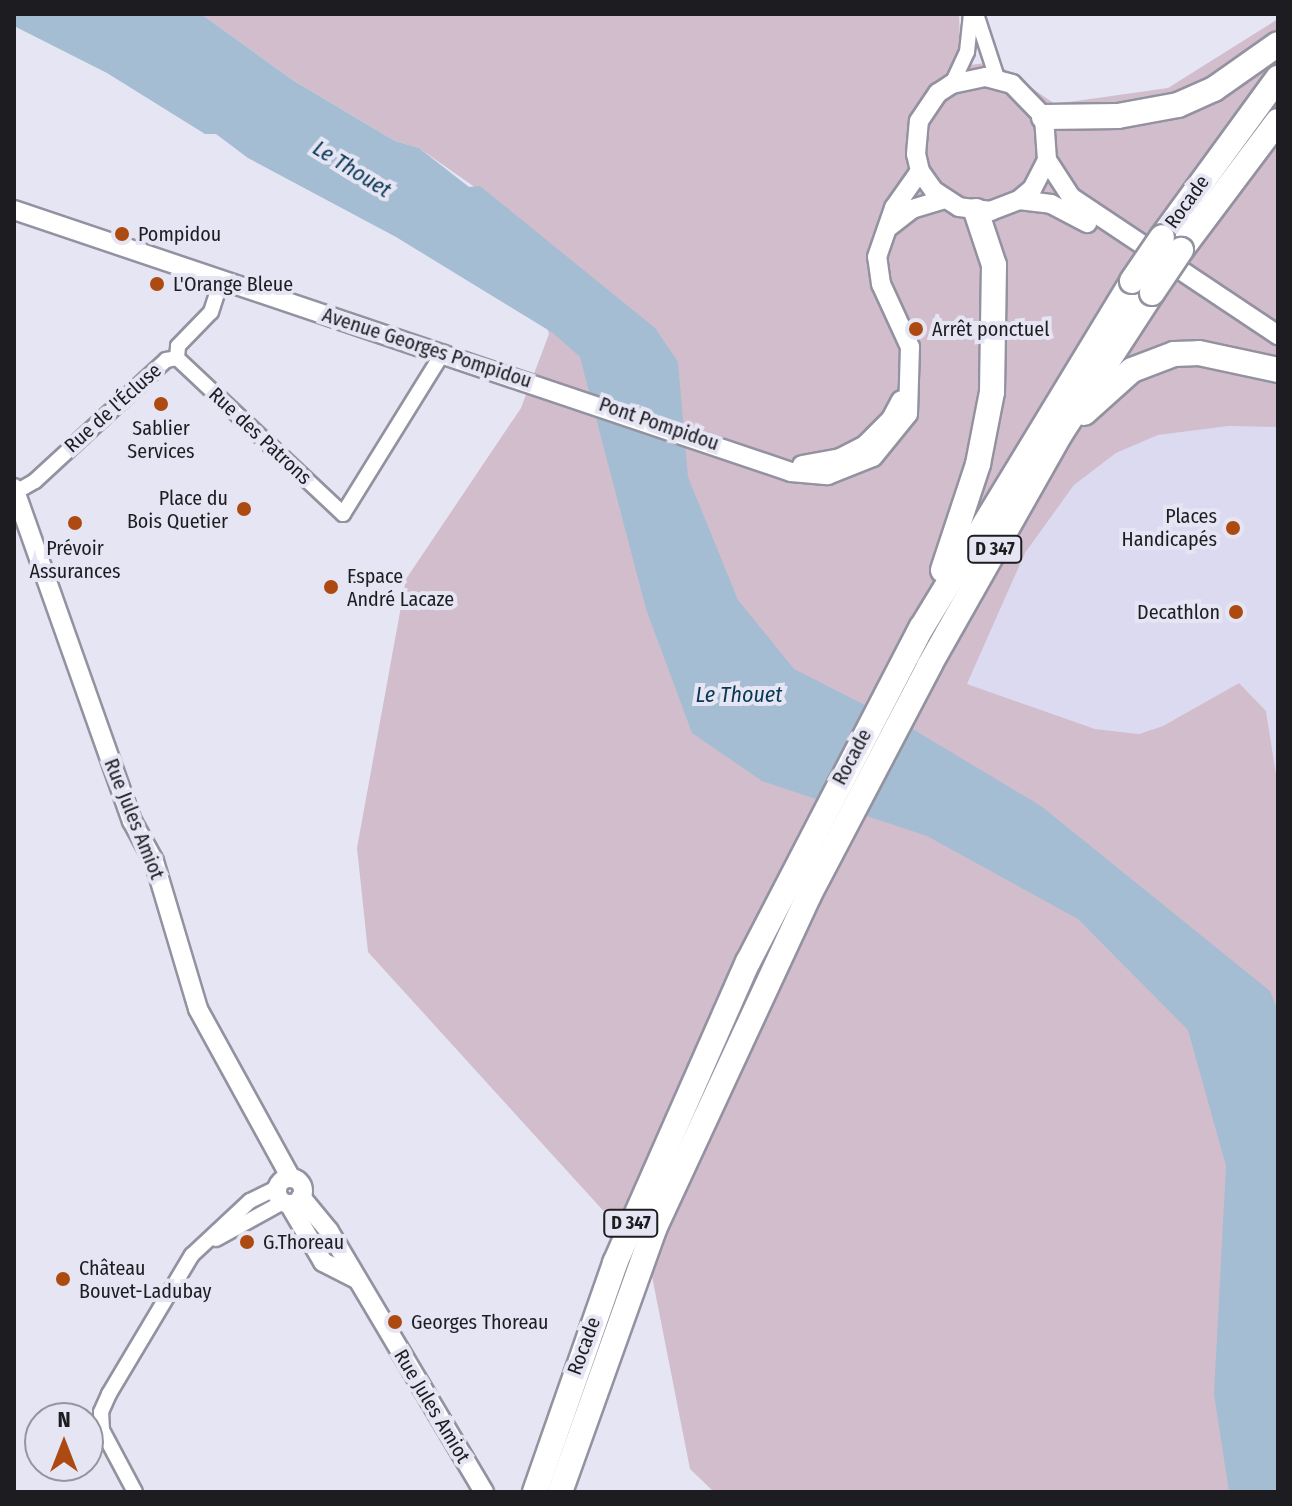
<!DOCTYPE html>
<html>
<head>
<meta charset="utf-8">
<style>
	body { margin:0 }
	#map { position:relative; width:1292px; height:1506px; overflow:hidden; background:#e6e5f4; font-family:"Fira Sans Condensed",sans-serif }
	div>[style] { position:absolute }
	.built>* { inset:0; background:#dbdaf0 }
	.green>* { inset:0; background:#d2bdcc }
	.water>* { inset:0; background:#a4bdd2 }
	.roads { filter:drop-shadow(2px 0 #9392a0) drop-shadow(-2px 0 #9392a0) drop-shadow(0 2px #9392a0) drop-shadow(0 -2px #9392a0) }
	.street>* { height:14px; margin:-7px; padding:0 7px; transform-origin:7px; border-radius:7px; background:#fff }
	.secondary>* { height:18px; margin:-9px; padding:0 9px; transform-origin:9px; border-radius:9px; background:#fff }
	.secondary>.ring { margin:-9px; padding:0; box-sizing:content-box; background:none; border:18px solid #fff; border-radius:50% }
	.highway>* { height:24px; margin:-12px; padding:0 12px; transform-origin:12px; border-radius:12px; background:#fff }
	.bridges { filter:drop-shadow(2px 0 #9392a0) drop-shadow(-2px 0 #9392a0) drop-shadow(0 2px #9392a0) drop-shadow(0 -2px #9392a0) }
	.highway-bridge>* { height:24px; margin:-12px; padding:0 12px; transform-origin:12px; border-radius:12px; background:#fff }
	.dots>* { width:22px; height:22px; translate:-50% -50%; box-sizing:border-box; border:4px solid #e6e5f4; border-radius:50% }
	span { translate:-50% -50%; white-space:nowrap; text-align:center; line-height:1.15; -webkit-text-stroke:8px #e6e5f4; paint-order:stroke }
	.shield-label span { padding:2px 6px; background:#e6e5f4; border:2px solid; border-radius:6px; -webkit-text-stroke-width:0 }
	.shield-label { font-size:18px; color:#1c1c21; font-weight:700 }
	.street-label { font-size:20px; color:#1c1c21 }
	.poi-label { font-size:20px; color:#1c1c21 }
	.left { translate:0 -50%; text-align:left }
	.right { translate:-100% -50%; text-align:right }
	.water-label { font-size:22px; color:#083754; font-style:italic }
	.frame { position:absolute; inset:0; border:16px solid #1c1c21; pointer-events:none }
	.north { position:absolute; left:24px; top:1402px; width:80px; height:80px; box-sizing:border-box; background:#e6e5f4; border:2px solid #9595a0; border-radius:50%; rotate:0deg; font-size:22px; font-weight:700; line-height:32px; text-align:center; color:#1c1c21 }
	.north::after { content:''; display:block; margin:auto; width:28px; height:36px; background:#ad4a11; clip-path:polygon(50% 0,100% 100%,50% 72%,0 100%) }
</style>
</head>
<body>
<div id="map">
	<div class="built">
		<i style="clip-path:polygon(1229px 426px,1278px 427px,1278px 787px,1266px 711px,1239px 683px,1163px 726px,1139px 734px,1095px 729px,967px 684px,1025px 553px,1074px 485px,1116px 453px,1158px 435px)"></i>
	</div>
	<div class="green">
		<i style="clip-path:polygon(201px 14px,959px 14px,961px 66px,994px 62px,1055px 104px,1168px 88px,1278px 19px,1278px 427px,1229px 426px,1158px 435px,1116px 453px,1074px 485px,1025px 553px,967px 684px,1095px 729px,1139px 734px,1163px 726px,1239px 683px,1266px 711px,1278px 787px,1278px 1492px,714px 1492px,690px 1469px,649px 1261px,368px 952px,357px 848px,406px 579px,521px 408px,549px 334px,506px 209px,419px 148px,395px 141px,294px 81px)"></i>
	</div>
	<div class="water">
		<i style="clip-path:polygon(14px 14px,201px 14px,294px 81px,395px 141px,419px 148px,469px 187px,480px 186px,655px 328px,678px 362px,688px 477px,738px 600px,794px 669px,916px 731px,1041px 806px,1270px 991px,1278px 1011px,1278px 1492px,1229px 1492px,1214px 1394px,1226px 1166px,1188px 1030px,1078px 919px,927px 836px,762px 781px,692px 733px,646px 609px,580px 357px,553px 333px,396px 237px,248px 158px,216px 134px,205px 134px,107px 73px,14px 26px)"></i>
	</div>
	<div class="roads">
		<div class="street">
			<i style="left:976px;top:14px;width:67px;rotate:71.8deg"></i>
			<i style="left:952px;top:84px;width:35px;rotate:-65deg"></i>
			<i style="left:967px;top:52px;width:38px;rotate:-84deg"></i>
			<i style="left:177px;top:358px;width:228px;rotate:43.2deg"></i>
			<i style="left:343px;top:514px;width:190px;rotate:-58.2deg"></i>
			<i style="left:177px;top:358px;width:12px;rotate:-85deg"></i>
			<i style="left:178px;top:346px;width:47px;rotate:-45.9deg"></i>
			<i style="left:211px;top:312px;width:35px;rotate:-72deg"></i>
			<i style="left:16px;top:492px;width:22px;rotate:-30deg"></i>
			<i style="left:35px;top:481px;width:178px;rotate:-42.7deg"></i>
			<i style="left:166px;top:360px;width:11px;rotate:-10deg"></i>
			<i style="left:216px;top:1239px;width:77px;rotate:-28.9deg"></i>
			<i style="left:135px;top:1492px;width:70px;rotate:-118deg"></i>
			<i style="left:102px;top:1430px;width:18px;rotate:-93deg"></i>
			<i style="left:101px;top:1412px;width:20px;rotate:-66deg"></i>
			<i style="left:109px;top:1394px;width:162px;rotate:-59.2deg"></i>
			<i style="left:192px;top:1255px;width:79px;rotate:-43deg"></i>
			<i style="left:250px;top:1201px;width:30px;rotate:-26deg"></i>
		</div>
		<div class="secondary">
			<i style="left:1047px;top:160px;width:33px;rotate:117deg"></i>
			<i style="left:1032px;top:189px;width:17px;rotate:140deg"></i>
			<i style="left:1019px;top:200px;width:30px;rotate:159deg"></i>
			<i style="left:991px;top:211px;width:32px;rotate:-173deg"></i>
			<i style="left:959px;top:207px;width:30px;rotate:-147deg"></i>
			<i style="left:934px;top:191px;width:24px;rotate:-125deg"></i>
			<i style="left:920px;top:171px;width:17px;rotate:-103deg"></i>
			<i style="left:916px;top:154px;width:33px;rotate:-85deg"></i>
			<i style="left:919px;top:121px;width:34px;rotate:-56deg"></i>
			<i style="left:938px;top:93px;width:17px;rotate:-33deg"></i>
			<i style="left:952px;top:84px;width:35px;rotate:-12deg"></i>
			<i style="left:986px;top:77px;width:27px;rotate:15deg"></i>
			<i style="left:1012px;top:84px;width:46px;rotate:45.9deg"></i>
			<i style="left:1044px;top:117px;width:43px;rotate:86deg"></i>
			<i style="left:1047px;top:160px;width:44px;rotate:57deg"></i>
			<i style="left:1071px;top:197px;width:249px;rotate:33.7deg"></i>
			<i style="left:1019px;top:200px;width:32px;rotate:7deg"></i>
			<i style="left:1051px;top:204px;width:41px;rotate:27.8deg"></i>
			<i style="left:14px;top:210px;width:820px;rotate:18.63deg"></i>
			<i style="left:791px;top:472px;width:37px;rotate:5deg"></i>
			<i style="left:828px;top:475px;width:48px;rotate:-21.8deg"></i>
			<i style="left:873px;top:457px;width:55px;rotate:-50.9deg"></i>
			<i style="left:908px;top:414px;width:67px;rotate:-88.3deg"></i>
			<i style="left:910px;top:347px;width:69px;rotate:-114.7deg"></i>
			<i style="left:881px;top:284px;width:27px;rotate:-98deg"></i>
			<i style="left:877px;top:257px;width:52px;rotate:-70.9deg"></i>
			<i style="left:894px;top:208px;width:45px;rotate:-54.9deg"></i>
			<i style="left:889px;top:227px;width:29px;rotate:-38deg"></i>
			<i style="left:912px;top:209px;width:34px;rotate:-17deg"></i>
			<i style="left:802px;top:465px;width:39px;rotate:-10deg"></i>
			<i style="left:840px;top:458px;width:28px;rotate:-27deg"></i>
			<i style="left:865px;top:445px;width:37px;rotate:-45deg"></i>
			<i style="left:891px;top:419px;width:21px;rotate:-62deg"></i>
			<i style="left:14px;top:488px;width:353px;rotate:70.5deg"></i>
			<i style="left:132px;top:821px;width:46px;rotate:61.2deg"></i>
			<i style="left:154px;top:861px;width:154px;rotate:73.4deg"></i>
			<i style="left:198px;top:1009px;width:193px;rotate:61.2deg"></i>
			<i class="ring" style="left:277px;top:1178px;width:8px;height:8px"></i>
			<i style="left:301px;top:1197px;width:44px;rotate:50.5deg"></i>
			<i style="left:329px;top:1231px;width:304px;rotate:59.3deg"></i>
			<i style="left:289px;top:1204px;width:67px;rotate:59.6deg"></i>
			<i style="left:323px;top:1262px;width:38px;rotate:27deg"></i>
		</div>
		<div class="highway">
			<i style="left:1044px;top:117px;width:74px;rotate:-0.8deg"></i>
			<i style="left:1118px;top:116px;width:61px;rotate:-10.4deg"></i>
			<i style="left:1178px;top:105px;width:39px;rotate:-24deg"></i>
			<i style="left:1214px;top:89px;width:78px;rotate:-35.1deg"></i>
			<i style="left:1162px;top:237px;width:197px;rotate:-53.9deg"></i>
			<i style="left:1181px;top:250px;width:161px;rotate:-53.1deg"></i>
			<i style="left:1084px;top:413px;width:64px;rotate:-41.9deg"></i>
			<i style="left:1132px;top:370px;width:45px;rotate:-20.9deg"></i>
			<i style="left:1174px;top:354px;width:25px;rotate:-2deg"></i>
			<i style="left:1199px;top:353px;width:81px;rotate:12.1deg"></i>
			<i style="left:943px;top:570px;width:112px;rotate:-71.7deg"></i>
			<i style="left:978px;top:464px;width:73px;rotate:-79deg"></i>
			<i style="left:992px;top:392px;width:127px;rotate:-89.1deg"></i>
			<i style="left:994px;top:265px;width:57px;rotate:-108.4deg"></i>
			<i style="left:535px;top:1492px;width:243px;rotate:-70.7deg"></i>
			<i style="left:615px;top:1263px;width:329px;rotate:-66.2deg"></i>
			<i style="left:748px;top:962px;width:377px;rotate:-62.6deg"></i>
			<i style="left:922px;top:627px;width:405px;rotate:-58.7deg"></i>
			<i style="left:560px;top:1492px;width:279px;rotate:-70.3deg"></i>
			<i style="left:654px;top:1229px;width:368px;rotate:-65.1deg"></i>
			<i style="left:809px;top:895px;width:259px;rotate:-62.3deg"></i>
			<i style="left:929px;top:666px;width:268px;rotate:-60.5deg"></i>
			<i style="left:1061px;top:433px;width:167px;rotate:-57deg"></i>
		</div>
	</div>
	<div class="bridges">
		<div class="highway-bridge">
			<i style="left:1132px;top:281px;width:53px;rotate:-55.7deg"></i>
			<i style="left:1152px;top:293px;width:52px;rotate:-56deg"></i>
		</div>
	</div>
	<div class="dots">
		<i style="left:122px;top:234px;background:#ad4a11"></i>
		<i style="left:157px;top:284px;background:#ad4a11"></i>
		<i style="left:916px;top:329px;background:#ad4a11"></i>
		<i style="left:161px;top:404px;background:#ad4a11"></i>
		<i style="left:244px;top:509px;background:#ad4a11"></i>
		<i style="left:75px;top:523px;background:#ad4a11"></i>
		<i style="left:1233px;top:528px;background:#ad4a11"></i>
		<i style="left:331px;top:587px;background:#ad4a11"></i>
		<i style="left:1236px;top:612px;background:#ad4a11"></i>
		<i style="left:247px;top:1242px;background:#ad4a11"></i>
		<i style="left:63px;top:1279px;background:#ad4a11"></i>
		<i style="left:395px;top:1322px;background:#ad4a11"></i>
	</div>
	<div class="shield-label">
		<span style="left:995px;top:549px">D 347</span>
		<span style="left:631px;top:1223px">D 347</span>
	</div>
	<div class="street-label">
		<span style="left:1187px;top:202px;rotate:-54deg">Rocade</span>
		<span style="left:427px;top:348px;rotate:18deg">Avenue Georges Pompidou</span>
		<span style="left:113px;top:408px;rotate:-42deg">Rue de l'Écluse</span>
		<span style="left:659px;top:424px;rotate:19deg">Pont Pompidou</span>
		<span style="left:260px;top:436px;rotate:43deg">Rue des Patrons</span>
		<span style="left:852px;top:757px;rotate:-62deg">Rocade</span>
		<span style="left:134px;top:819px;rotate:68deg">Rue Jules Amiot</span>
		<span style="left:584px;top:1346px;rotate:-70deg">Rocade</span>
		<span style="left:432px;top:1406px;rotate:59deg">Rue Jules Amiot</span>
	</div>
	<div class="poi-label">
		<span class="left" style="left:138px;top:234px">Pompidou</span>
		<span class="left" style="left:173px;top:284px">L'Orange Bleue</span>
		<span class="left" style="left:932px;top:329px">Arrêt ponctuel</span>
		<span style="left:161px;top:440px">Sablier<br>Services</span>
		<span class="right" style="left:228px;top:510px">Place du<br>Bois Quetier</span>
		<span class="right" style="left:1217px;top:528px">Places<br>Handicapés</span>
		<span style="left:75px;top:560px">Prévoir<br>Assurances</span>
		<span class="left" style="left:347px;top:588px">Espace<br>André Lacaze</span>
		<span class="right" style="left:1220px;top:612px">Decathlon</span>
		<span class="left" style="left:263px;top:1242px">G.Thoreau</span>
		<span class="left" style="left:79px;top:1280px">Château<br>Bouvet-Ladubay</span>
		<span class="left" style="left:411px;top:1322px">Georges Thoreau</span>
	</div>
	<div class="water-label">
		<span style="left:352px;top:169px;rotate:32deg">Le Thouet</span>
		<span style="left:739px;top:695px">Le Thouet</span>
	</div>
	<div class="frame"></div>
	<div class="north">N</div>
</div>
</body>
</html>
